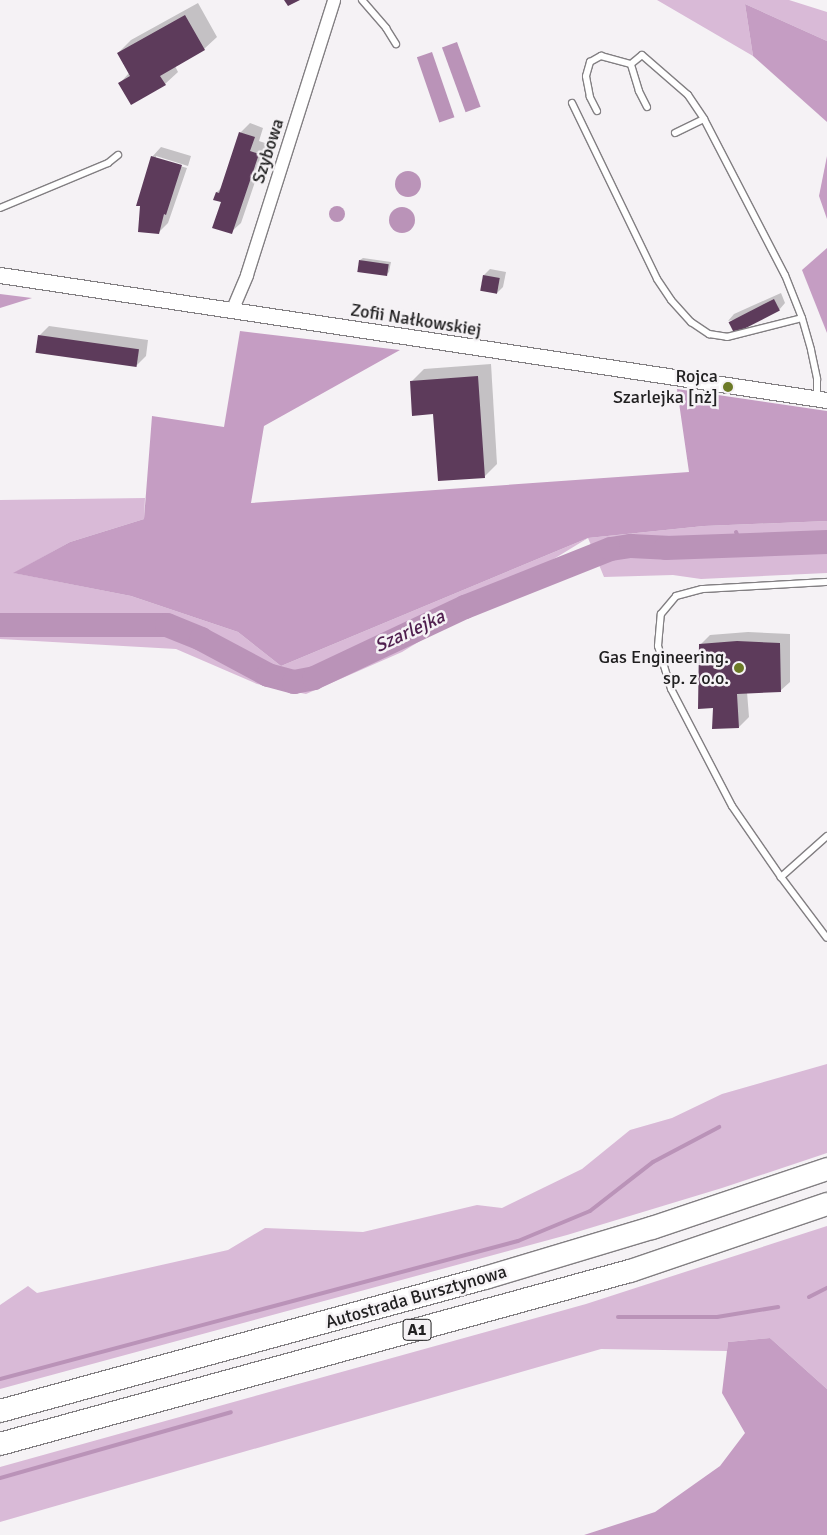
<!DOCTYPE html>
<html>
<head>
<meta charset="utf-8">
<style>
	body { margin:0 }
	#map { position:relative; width:827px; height:1535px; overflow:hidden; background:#f5f2f5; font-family:Signika,sans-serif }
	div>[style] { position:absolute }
	.green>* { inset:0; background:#d9bad7 }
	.forest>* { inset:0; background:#c59dc3 }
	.water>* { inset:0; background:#ba93b8; transform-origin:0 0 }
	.round { border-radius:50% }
	.shadow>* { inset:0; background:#0003 }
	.stream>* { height:4px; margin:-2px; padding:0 2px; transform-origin:2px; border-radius:2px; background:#ba93b8 }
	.river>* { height:24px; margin:-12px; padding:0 12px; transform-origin:12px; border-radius:12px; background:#ba93b8 }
	.building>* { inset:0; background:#5d3b5b; transform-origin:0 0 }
	.roads { filter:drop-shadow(1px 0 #827f82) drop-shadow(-1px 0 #827f82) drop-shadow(0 1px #827f82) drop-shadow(0 -1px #827f82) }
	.service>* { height:6px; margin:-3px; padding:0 3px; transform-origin:3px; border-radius:3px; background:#fff }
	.minor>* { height:12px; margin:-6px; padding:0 6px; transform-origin:6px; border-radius:6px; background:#fff }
	.tertiary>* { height:15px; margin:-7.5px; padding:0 7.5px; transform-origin:7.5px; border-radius:7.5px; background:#fff }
	.motorway>* { height:22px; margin:-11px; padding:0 11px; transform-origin:11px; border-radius:11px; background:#fff }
	.dots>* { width:14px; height:14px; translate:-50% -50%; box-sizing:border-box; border:2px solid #f5f2f5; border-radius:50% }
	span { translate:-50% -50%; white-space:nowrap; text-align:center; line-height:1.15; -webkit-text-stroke:5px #f5f2f5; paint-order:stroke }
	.shield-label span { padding:1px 4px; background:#f5f2f5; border:1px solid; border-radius:4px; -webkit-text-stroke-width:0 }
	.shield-label { font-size:16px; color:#212021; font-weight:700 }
	.street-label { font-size:18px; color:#212021 }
	.poi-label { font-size:18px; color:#212021 }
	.right { translate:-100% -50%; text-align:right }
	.water-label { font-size:19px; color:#4f1f4e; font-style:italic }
</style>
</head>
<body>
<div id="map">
	<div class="green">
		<i style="clip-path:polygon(657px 0,789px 0,827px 12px,827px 41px,745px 4px,753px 56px)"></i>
		<i style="clip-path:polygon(145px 498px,144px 519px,70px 542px,14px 573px,131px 596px,238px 632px,281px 666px,588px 538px,704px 526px,827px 521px,827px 573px,701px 579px,673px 575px,604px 577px,588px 538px,402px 652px,306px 694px,257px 684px,176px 649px,0 639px,0 500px)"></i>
		<i style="clip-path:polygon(827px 1064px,827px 1153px,722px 1188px,567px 1235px,0 1389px,0 1305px,28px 1286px,37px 1293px,228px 1250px,265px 1228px,363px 1232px,477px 1205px,502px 1208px,582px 1169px,630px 1130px,672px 1118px,722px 1094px)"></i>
		<i style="clip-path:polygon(827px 1226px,827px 1389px,770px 1338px,728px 1342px,727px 1351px,601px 1349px,0 1522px,0 1467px,586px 1304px)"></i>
	</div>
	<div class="forest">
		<i style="clip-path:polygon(745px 4px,827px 41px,827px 122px,753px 56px)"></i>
		<i style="clip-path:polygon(827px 156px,827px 219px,819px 196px)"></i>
		<i style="clip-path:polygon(827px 248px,827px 333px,802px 270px)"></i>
		<i style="clip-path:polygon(0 294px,32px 298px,0 308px)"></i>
		<i style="clip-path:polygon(240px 331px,400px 350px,264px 426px,251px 503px,689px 472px,677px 389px,827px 411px,827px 521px,704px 526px,588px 538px,281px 666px,238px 632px,131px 596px,13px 573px,70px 542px,144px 519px,152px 416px,224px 427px)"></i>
		<i style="clip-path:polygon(770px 1338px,827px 1389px,827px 1535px,584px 1535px,655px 1512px,720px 1466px,745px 1433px,722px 1393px,728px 1342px)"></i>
	</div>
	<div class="water">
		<i style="left:457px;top:42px;width:69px;height:16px;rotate:70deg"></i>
		<i style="left:432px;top:52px;width:69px;height:16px;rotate:71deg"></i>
		<i class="round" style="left:395px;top:171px;width:26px;height:26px"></i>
		<i class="round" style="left:329px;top:206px;width:16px;height:16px"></i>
		<i class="round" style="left:389px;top:207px;width:26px;height:26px"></i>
	</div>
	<div class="shadow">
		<i style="clip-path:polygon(198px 3px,217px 37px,204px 49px,175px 66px,178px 72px,165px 84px,120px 83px,129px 73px,118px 53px,131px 40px)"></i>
		<i style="clip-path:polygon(250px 123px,263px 128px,259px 141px,268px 144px,241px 223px,231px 232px,222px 202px,217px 192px,223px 186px,240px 133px)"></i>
		<i style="clip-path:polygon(161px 147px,191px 156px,188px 166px,156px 156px,156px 159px,187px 168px,168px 223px,159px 232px,152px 157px)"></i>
		<i style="clip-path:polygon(363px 258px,391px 262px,389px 272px,386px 275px,360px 260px)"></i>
		<i style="clip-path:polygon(490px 269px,506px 272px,503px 287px,496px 294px,484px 275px)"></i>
		<i style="clip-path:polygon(781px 293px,785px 303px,779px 310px,728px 321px,734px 314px)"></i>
		<i style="clip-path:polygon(49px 326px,148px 340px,146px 356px,136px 366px,39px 336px)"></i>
		<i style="clip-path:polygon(491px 364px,497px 464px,484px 477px,411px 382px,424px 369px)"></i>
		<i style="clip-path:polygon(748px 632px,790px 634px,790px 682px,780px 691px,747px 692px,749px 717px,739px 727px,715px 706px,700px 645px,710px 635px)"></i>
	</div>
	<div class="stream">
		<i style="left:736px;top:532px;width:14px;rotate:69deg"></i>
		<i style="left:809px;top:1297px;width:20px;rotate:-27deg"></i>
		<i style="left:618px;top:1317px;width:99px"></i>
		<i style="left:717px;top:1317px;width:62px;rotate:-9.3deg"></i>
		<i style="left:0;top:1379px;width:536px;rotate:-14.92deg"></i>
		<i style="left:518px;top:1241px;width:78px;rotate:-22.6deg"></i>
		<i style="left:590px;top:1211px;width:80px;rotate:-37.9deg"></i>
		<i style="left:653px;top:1162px;width:75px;rotate:-27.9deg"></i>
		<i style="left:0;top:1478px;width:240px;rotate:-15.9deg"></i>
	</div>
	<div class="river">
		<i style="left:0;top:625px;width:167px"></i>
		<i style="left:167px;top:625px;width:37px;rotate:22deg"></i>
		<i style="left:201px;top:639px;width:76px;rotate:28.2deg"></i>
		<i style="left:268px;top:675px;width:27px;rotate:15deg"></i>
		<i style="left:294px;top:682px;width:20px;rotate:-11deg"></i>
		<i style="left:314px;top:678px;width:167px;rotate:-25.2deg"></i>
		<i style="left:465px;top:607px;width:157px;rotate:-21.7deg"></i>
		<i style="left:611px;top:549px;width:20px;rotate:-9deg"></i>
		<i style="left:631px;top:546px;width:35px;rotate:3deg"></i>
		<i style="left:666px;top:548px;width:161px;rotate:-2.1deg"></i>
	</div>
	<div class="building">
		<i style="clip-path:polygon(284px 0,300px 0,288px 6px)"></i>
		<i style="clip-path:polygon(185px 15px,205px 50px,160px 76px,166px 85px,131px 105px,118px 83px,130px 76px,117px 53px)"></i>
		<i style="clip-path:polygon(239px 132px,255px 137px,250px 151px,259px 154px,232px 234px,212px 228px,221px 202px,213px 200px,216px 192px,219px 193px)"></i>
		<i style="clip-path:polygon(151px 156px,182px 165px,166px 215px,164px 214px,159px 234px,138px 232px,140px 206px,136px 206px)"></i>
		<i style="left:359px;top:260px;width:30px;height:12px;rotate:8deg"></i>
		<i style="left:483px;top:275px;width:17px;height:16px;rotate:10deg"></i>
		<i style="left:774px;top:299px;width:13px;height:51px;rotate:63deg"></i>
		<i style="left:38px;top:335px;width:102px;height:18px;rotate:8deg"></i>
		<i style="clip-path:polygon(478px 376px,485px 478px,438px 481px,433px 414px,412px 416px,410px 381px)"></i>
		<i style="clip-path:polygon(737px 641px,780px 643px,781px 692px,737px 694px,739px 728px,712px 729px,713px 708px,698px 709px,699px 644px)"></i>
	</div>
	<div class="roads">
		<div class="service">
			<i style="left:362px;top:0;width:37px;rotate:49deg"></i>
			<i style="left:386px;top:28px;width:19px;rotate:58deg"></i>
			<i style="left:572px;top:103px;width:195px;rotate:64.2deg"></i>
			<i style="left:657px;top:279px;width:25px;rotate:56deg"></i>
			<i style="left:671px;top:300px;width:30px;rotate:48deg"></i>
			<i style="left:691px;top:322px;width:22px;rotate:34deg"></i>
			<i style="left:709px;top:334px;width:18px;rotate:9deg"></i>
			<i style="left:727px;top:337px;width:77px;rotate:-14.2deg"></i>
			<i style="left:647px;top:107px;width:18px;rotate:-117deg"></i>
			<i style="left:639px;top:91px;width:28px;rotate:-107deg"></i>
			<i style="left:631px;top:64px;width:14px;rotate:-39deg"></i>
			<i style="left:642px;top:55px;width:61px;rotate:41deg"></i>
			<i style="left:688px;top:95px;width:29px;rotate:56deg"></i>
			<i style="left:704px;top:119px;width:176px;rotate:62.6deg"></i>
			<i style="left:785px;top:275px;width:46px;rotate:68.4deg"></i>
			<i style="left:802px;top:318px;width:33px;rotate:74deg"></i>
			<i style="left:811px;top:350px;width:30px;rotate:78deg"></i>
			<i style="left:817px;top:379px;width:19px;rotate:90deg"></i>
			<i style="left:597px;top:111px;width:16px;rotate:-117deg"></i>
			<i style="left:590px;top:97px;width:21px;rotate:-101deg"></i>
			<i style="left:586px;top:76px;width:15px;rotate:-74deg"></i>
			<i style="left:590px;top:62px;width:13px;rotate:-29deg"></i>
			<i style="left:601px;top:56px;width:31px;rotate:15deg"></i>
			<i style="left:675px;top:133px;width:32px;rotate:-26deg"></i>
			<i style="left:0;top:208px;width:117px;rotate:-22.6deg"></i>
			<i style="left:108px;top:163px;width:13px;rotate:-39deg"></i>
			<i style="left:827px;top:836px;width:62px;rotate:138.3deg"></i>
			<i style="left:781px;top:877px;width:76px;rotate:53deg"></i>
			<i style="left:781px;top:877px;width:86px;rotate:-124.6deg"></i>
			<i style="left:732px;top:806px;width:132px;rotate:-117.5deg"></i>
			<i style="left:671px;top:689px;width:45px;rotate:-106.8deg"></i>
			<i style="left:658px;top:646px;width:32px;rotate:-85deg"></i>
			<i style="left:661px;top:614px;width:23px;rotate:-50deg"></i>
			<i style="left:676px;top:596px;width:27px;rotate:-15deg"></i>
			<i style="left:702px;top:589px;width:125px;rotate:-3.2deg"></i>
		</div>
		<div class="minor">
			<i style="left:232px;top:311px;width:39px;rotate:-67deg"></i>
			<i style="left:247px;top:275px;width:288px;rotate:-72.4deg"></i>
		</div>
		<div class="tertiary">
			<i style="left:0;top:275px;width:836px;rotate:8.6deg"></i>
		</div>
		<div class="motorway">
			<i style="left:0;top:1411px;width:503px;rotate:-15.34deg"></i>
			<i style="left:485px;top:1278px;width:174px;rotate:-16.7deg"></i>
			<i style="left:652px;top:1228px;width:185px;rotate:-18.6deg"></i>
			<i style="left:0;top:1444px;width:653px;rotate:-15.36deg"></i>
			<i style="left:630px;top:1271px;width:208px;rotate:-18.8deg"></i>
		</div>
	</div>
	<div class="dots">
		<i style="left:728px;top:387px;background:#6c7a27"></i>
		<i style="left:739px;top:668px;background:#6c7a27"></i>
	</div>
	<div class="shield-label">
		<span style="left:417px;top:1330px">A1</span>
	</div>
	<div class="street-label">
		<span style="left:268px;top:151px;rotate:-72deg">Szybowa</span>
		<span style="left:416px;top:320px;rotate:9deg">Zofii Nałkowskiej</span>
		<span style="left:416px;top:1297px;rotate:-16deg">Autostrada Bursztynowa</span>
	</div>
	<div class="poi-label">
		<span class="right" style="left:718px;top:387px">Rojca<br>Szarlejka [nż]</span>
		<span class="right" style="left:729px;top:668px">Gas Engineering.<br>sp. z o.o.</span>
	</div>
	<div class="water-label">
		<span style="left:410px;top:632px;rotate:-25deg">Szarlejka</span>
	</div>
</div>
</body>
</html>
